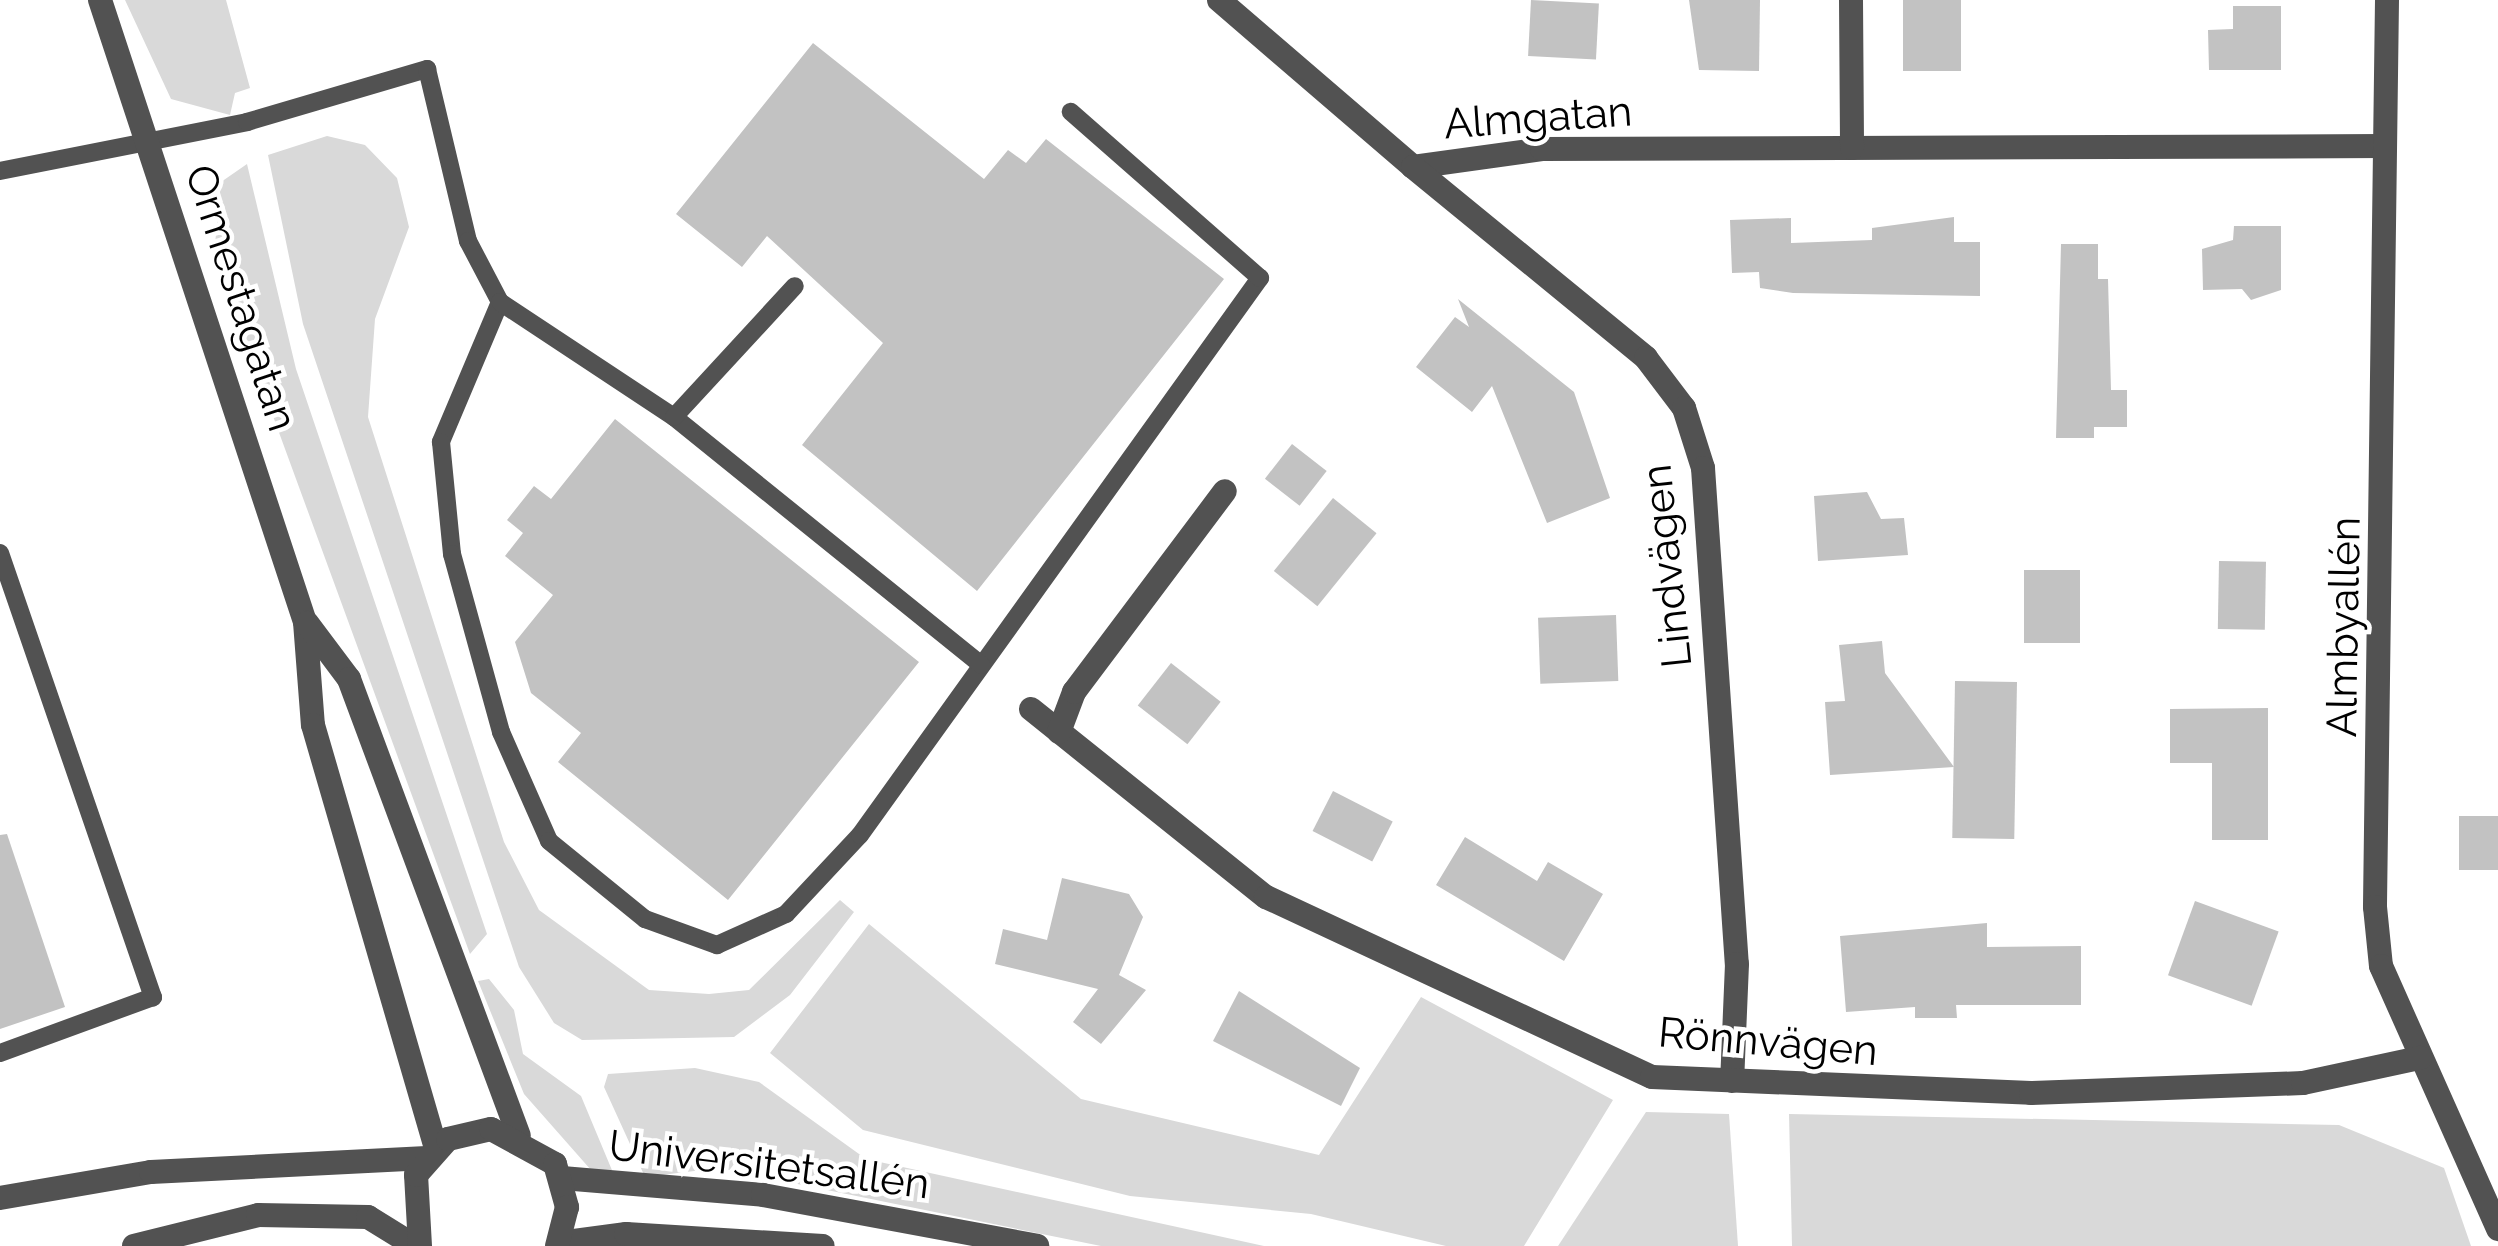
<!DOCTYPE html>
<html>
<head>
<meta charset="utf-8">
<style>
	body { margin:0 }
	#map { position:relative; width:2498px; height:1246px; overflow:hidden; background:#fff; font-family:Raleway,sans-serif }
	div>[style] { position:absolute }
	.green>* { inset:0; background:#d9d9d9 }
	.building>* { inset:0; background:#c2c2c2; transform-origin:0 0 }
	.service>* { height:18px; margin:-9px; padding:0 9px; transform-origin:9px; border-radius:9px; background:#525252 }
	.minor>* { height:24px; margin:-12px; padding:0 12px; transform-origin:12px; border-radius:12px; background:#525252 }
	.tertiary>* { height:24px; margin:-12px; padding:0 12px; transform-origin:12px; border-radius:12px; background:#525252 }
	span { translate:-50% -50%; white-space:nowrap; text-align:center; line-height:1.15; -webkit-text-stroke:9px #fff; paint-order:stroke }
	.street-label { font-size:42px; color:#000 }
</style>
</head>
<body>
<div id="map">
	<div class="green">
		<i style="clip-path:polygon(125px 0,226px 0,250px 88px,235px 93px,230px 115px,171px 99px)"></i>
		<i style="clip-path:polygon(327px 136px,365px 145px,397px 178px,409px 227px,375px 319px,368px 417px,504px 842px,539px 910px,649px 990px,709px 994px,749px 990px,840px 900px,854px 912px,790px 995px,734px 1037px,582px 1040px,554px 1023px,519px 967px,303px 324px,268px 155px)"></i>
		<i style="clip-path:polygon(247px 164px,296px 369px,487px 934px,470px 954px,214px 255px,221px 182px)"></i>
		<i style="clip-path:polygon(869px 924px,1081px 1099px,1319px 1155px,1421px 997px,1613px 1100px,1524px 1246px,1446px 1246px,1311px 1214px,1130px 1196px,863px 1130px,770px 1053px)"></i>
		<i style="clip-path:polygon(489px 979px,514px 1010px,523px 1054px,581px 1096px,614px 1175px,591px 1170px,524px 1094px,478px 981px)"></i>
		<i style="clip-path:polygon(695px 1068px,759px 1082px,866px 1159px,1264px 1246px,1101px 1246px,719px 1168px,645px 1177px,604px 1087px,608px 1074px)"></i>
		<i style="clip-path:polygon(1646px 1112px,1729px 1114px,1738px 1246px,1558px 1246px)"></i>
		<i style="clip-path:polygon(1789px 1114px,2339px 1125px,2444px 1168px,2471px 1246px,1792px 1246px)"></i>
	</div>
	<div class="building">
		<i style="left:1531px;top:0;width:68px;height:56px;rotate:3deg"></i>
		<i style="clip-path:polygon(1689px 0,1760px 0,1759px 71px,1699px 70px)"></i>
		<i style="left:1903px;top:0;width:58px;height:71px"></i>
		<i style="clip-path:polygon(2233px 6px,2281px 6px,2281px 70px,2209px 70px,2208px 30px,2233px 29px)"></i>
		<i style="clip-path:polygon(813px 43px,984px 179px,1008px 150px,1026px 163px,1046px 139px,1224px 279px,977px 591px,802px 445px,883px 343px,767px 236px,742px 267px,676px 214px)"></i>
		<i style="clip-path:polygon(1954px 217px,1954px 242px,1980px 242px,1980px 296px,1793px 293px,1760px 288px,1759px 272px,1732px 273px,1730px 220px,1791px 218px,1791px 243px,1872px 240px,1872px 228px)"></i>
		<i style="clip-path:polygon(2234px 226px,2281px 226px,2281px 290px,2251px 300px,2242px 289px,2203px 290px,2202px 249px,2233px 240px)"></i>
		<i style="clip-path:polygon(2061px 244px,2098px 244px,2098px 279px,2108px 279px,2111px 390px,2127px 390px,2127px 427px,2094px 427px,2094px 438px,2056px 438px)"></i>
		<i style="clip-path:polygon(1458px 299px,1574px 392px,1610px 498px,1547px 523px,1492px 386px,1472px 412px,1416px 367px,1455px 317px,1469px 327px)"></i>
		<i style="clip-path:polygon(615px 419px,919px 662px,728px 900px,558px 762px,581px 733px,531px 693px,515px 642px,553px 595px,505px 556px,523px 533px,507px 520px,534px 486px,551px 499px)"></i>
		<i style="left:1292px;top:444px;width:44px;height:44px;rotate:38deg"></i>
		<i style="clip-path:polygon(1867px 492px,1881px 519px,1904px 518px,1908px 555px,1818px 561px,1814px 496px)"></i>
		<i style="left:1333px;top:498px;width:56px;height:94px;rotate:39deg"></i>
		<i style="left:2219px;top:561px;width:47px;height:68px;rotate:1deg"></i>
		<i style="left:2024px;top:570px;width:56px;height:73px"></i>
		<i style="left:1616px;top:615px;width:66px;height:78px;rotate:88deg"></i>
		<i style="clip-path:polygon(1882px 641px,1885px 673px,1954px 767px,1830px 775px,1825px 702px,1845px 701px,1839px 645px)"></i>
		<i style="left:1171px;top:663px;width:63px;height:54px;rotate:38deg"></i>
		<i style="left:1955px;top:681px;width:62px;height:157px;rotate:1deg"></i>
		<i style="clip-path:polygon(2268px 708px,2268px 840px,2212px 840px,2212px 763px,2170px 763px,2170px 709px)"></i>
		<i style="left:1333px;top:791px;width:67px;height:45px;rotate:27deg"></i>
		<i style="left:2498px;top:816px;width:54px;height:39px;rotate:90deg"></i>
		<i style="clip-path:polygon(7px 834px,65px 1007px,0 1029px,0 835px)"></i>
		<i style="clip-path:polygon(1465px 837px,1537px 881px,1548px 862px,1603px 894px,1564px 961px,1436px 885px)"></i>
		<i style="clip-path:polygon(1062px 878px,1129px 894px,1143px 917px,1119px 975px,1146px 990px,1101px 1044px,1073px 1022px,1098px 989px,995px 964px,1003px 929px,1047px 940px)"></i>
		<i style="left:2195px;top:901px;width:89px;height:79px;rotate:20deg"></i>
		<i style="clip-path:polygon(1987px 923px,1987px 947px,2081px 946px,2081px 1005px,1956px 1005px,1957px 1018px,1915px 1018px,1915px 1007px,1846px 1012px,1840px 936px)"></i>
		<i style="clip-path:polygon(1239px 991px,1360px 1068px,1341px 1106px,1213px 1041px)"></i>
	</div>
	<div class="service">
		<i style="left:0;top:171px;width:252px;rotate:-11.2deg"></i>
		<i style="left:247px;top:122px;width:188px;rotate:-16.4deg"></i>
		<i style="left:427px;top:69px;width:177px;rotate:76.6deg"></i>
		<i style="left:468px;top:241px;width:69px;rotate:62.3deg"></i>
		<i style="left:500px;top:302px;width:152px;rotate:112.9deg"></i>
		<i style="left:441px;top:442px;width:113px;rotate:84.4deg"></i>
		<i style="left:452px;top:554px;width:185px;rotate:74.6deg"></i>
		<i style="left:501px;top:732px;width:119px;rotate:66.2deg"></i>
		<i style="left:549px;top:841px;width:124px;rotate:39.1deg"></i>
		<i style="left:645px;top:919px;width:77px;rotate:19.9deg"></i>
		<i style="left:717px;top:945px;width:76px;rotate:-24.2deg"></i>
		<i style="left:786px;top:914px;width:108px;rotate:-46.9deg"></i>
		<i style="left:860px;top:835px;width:686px;rotate:-54.32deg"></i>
		<i style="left:1260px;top:278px;width:252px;rotate:-138.7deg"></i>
		<i style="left:500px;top:302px;width:209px;rotate:33.5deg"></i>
		<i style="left:674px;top:417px;width:395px;rotate:38.9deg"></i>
		<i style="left:674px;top:417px;width:178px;rotate:-47.3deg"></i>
		<i style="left:0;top:553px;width:470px;rotate:71deg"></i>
		<i style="left:153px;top:997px;width:163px;rotate:159.9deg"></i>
	</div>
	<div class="minor">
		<i style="left:1219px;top:0;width:256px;rotate:40.7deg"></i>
		<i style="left:1413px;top:167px;width:130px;rotate:-7.9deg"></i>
		<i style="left:1542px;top:149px;width:842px;rotate:-0.2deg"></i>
		<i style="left:1851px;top:0;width:148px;rotate:89.6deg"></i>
		<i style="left:2387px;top:0;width:907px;rotate:90.76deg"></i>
		<i style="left:2375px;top:907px;width:59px;rotate:84.2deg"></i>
		<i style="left:2381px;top:966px;width:288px;rotate:66deg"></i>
		<i style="left:1413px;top:167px;width:301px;rotate:39.3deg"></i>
		<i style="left:1646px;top:358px;width:63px;rotate:52.8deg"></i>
		<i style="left:1684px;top:408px;width:63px;rotate:72.4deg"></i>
		<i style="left:1703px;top:468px;width:497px;rotate:86.1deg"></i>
		<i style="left:1737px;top:964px;width:117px;rotate:92.4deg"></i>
		<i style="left:1031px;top:709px;width:301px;rotate:38.7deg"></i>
		<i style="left:1266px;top:897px;width:426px;rotate:25deg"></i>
		<i style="left:1652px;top:1077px;width:379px;rotate:2.4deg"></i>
		<i style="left:2031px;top:1093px;width:272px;rotate:-2.1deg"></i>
		<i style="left:2303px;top:1083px;width:120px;rotate:-12.1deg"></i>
		<i style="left:1059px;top:732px;width:43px;rotate:-69.4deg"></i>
		<i style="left:1074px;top:692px;width:251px;rotate:-53.1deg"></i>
	</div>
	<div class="tertiary">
		<i style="left:100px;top:0;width:655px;rotate:71.76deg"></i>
		<i style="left:305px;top:622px;width:103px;rotate:85.6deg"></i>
		<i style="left:313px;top:725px;width:441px;rotate:73.8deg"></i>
		<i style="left:307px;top:623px;width:70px;rotate:53.1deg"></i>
		<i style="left:349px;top:679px;width:487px;rotate:69.6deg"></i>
		<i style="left:562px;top:1178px;width:202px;rotate:4.8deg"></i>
		<i style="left:763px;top:1195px;width:279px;rotate:10.5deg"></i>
		<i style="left:0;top:1198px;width:153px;rotate:-9.8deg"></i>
		<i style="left:151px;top:1172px;width:276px;rotate:-2.9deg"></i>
		<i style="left:559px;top:1243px;width:68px;rotate:-7.7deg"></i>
		<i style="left:626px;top:1234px;width:197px;rotate:3.5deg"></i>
		<i style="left:134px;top:1246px;width:128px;rotate:-14deg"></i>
		<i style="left:258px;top:1215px;width:110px;rotate:1deg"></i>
		<i style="left:368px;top:1217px;width:55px;rotate:31.7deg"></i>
		<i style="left:420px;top:1246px;width:71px;rotate:-93.2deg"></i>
		<i style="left:416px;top:1175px;width:48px;rotate:-48.4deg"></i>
		<i style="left:448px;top:1139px;width:44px;rotate:-13.1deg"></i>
		<i style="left:491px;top:1129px;width:73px;rotate:28.7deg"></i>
		<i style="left:555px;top:1164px;width:45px;rotate:74.4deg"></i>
		<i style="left:567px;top:1207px;width:40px;rotate:104.4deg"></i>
	</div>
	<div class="street-label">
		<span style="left:1538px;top:118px;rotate:-4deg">Almgatan</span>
		<span style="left:241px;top:298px;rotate:72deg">Ormestagatan</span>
		<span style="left:1667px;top:566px;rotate:-96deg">Lindvägen</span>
		<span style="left:2344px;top:627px;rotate:-89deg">Almbyallén</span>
		<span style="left:1768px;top:1042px;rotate:5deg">Rönnvägen</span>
		<span style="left:769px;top:1165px;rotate:7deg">Universitetsallén</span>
	</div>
</div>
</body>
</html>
